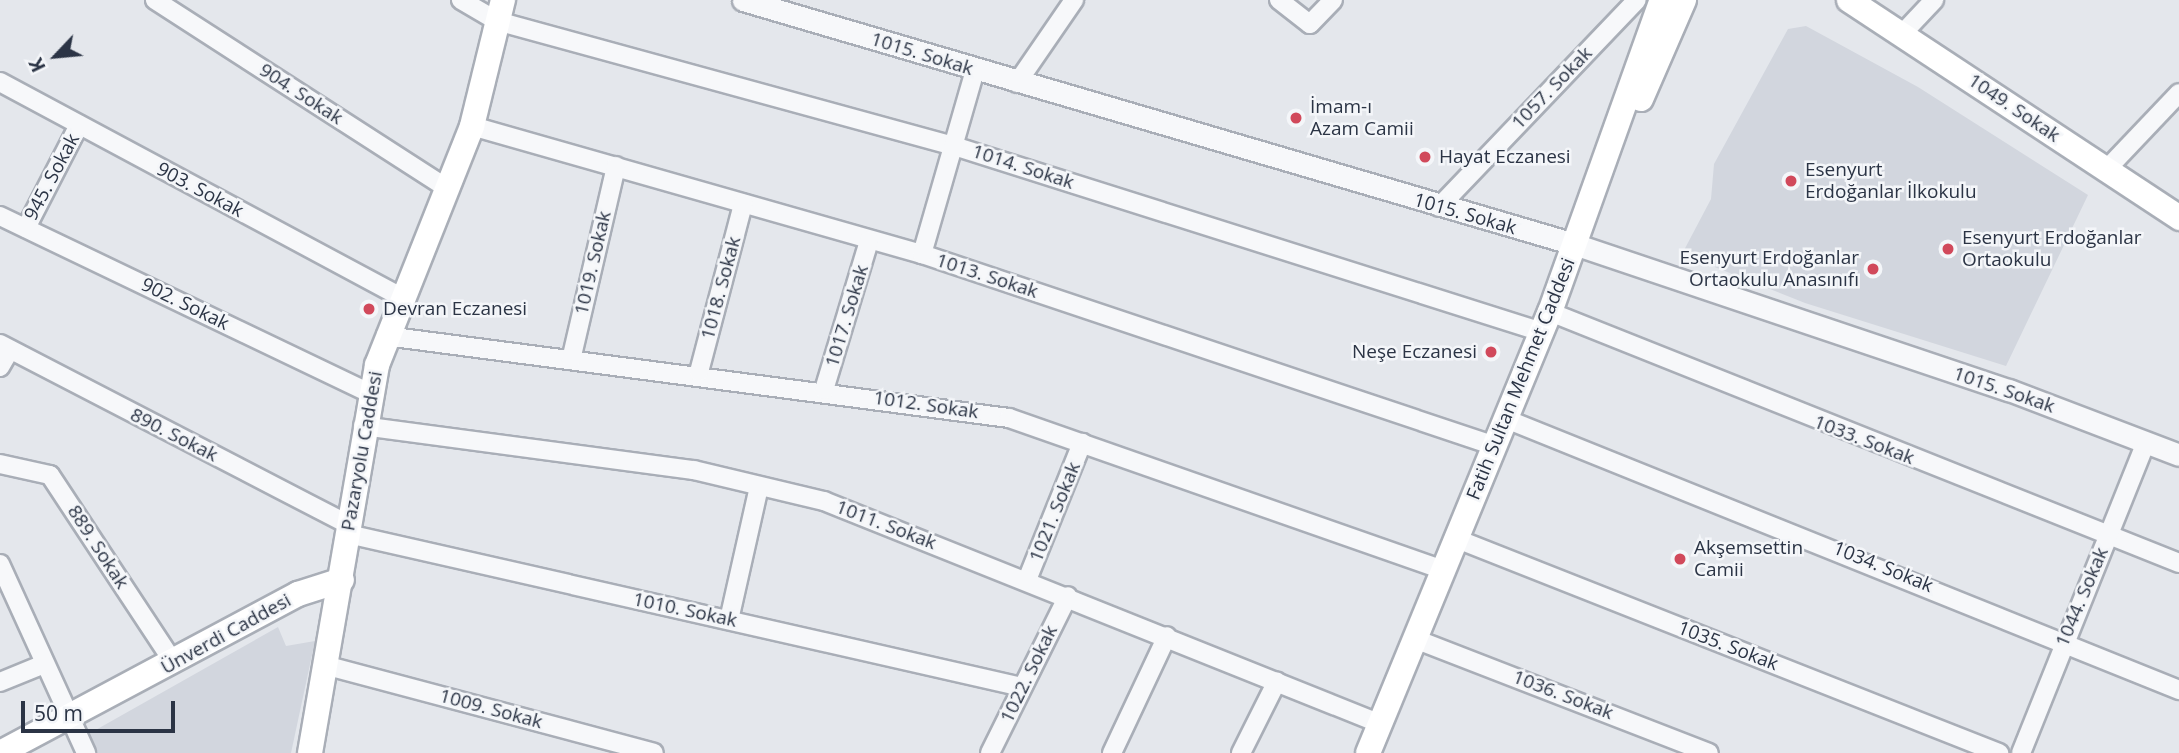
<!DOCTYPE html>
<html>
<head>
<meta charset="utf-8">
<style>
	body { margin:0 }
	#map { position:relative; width:2179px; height:753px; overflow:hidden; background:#e4e7ec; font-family:"Open Sans",sans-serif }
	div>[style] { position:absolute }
	.built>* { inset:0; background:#d2d6de }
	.roads { filter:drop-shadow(2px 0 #a9aeb7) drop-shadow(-2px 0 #a9aeb7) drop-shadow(0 2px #a9aeb7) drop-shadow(0 -2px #a9aeb7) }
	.minor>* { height:18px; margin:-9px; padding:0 9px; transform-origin:9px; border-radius:9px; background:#f7f8fa }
	.tertiary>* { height:21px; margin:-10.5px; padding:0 10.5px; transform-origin:10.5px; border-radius:10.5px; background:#f7f8fa }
	.secondary>* { height:24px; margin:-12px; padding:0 12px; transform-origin:12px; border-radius:12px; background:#fff }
	.dots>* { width:19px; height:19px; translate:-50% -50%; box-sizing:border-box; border:4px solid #f4f6f9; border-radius:50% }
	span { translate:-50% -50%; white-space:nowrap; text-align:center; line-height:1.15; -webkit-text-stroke:5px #f4f6f9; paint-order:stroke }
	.street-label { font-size:19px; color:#2b3445 }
	.poi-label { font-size:19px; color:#2b3445 }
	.left { translate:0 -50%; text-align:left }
	.right { translate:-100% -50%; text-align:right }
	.north { position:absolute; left:21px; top:21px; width:70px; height:70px; -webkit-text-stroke:5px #f4f6f9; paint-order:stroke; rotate:244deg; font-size:19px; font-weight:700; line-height:28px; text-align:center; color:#2b3445 }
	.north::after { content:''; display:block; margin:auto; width:24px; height:32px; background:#2b3445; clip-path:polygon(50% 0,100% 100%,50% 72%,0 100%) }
	.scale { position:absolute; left:21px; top:701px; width:154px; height:32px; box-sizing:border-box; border:4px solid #2b3445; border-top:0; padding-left:9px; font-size:21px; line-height:24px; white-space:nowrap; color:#2b3445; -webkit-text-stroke:5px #f4f6f9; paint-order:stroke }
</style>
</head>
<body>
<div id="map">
	<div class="built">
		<i style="clip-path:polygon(1806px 26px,1918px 87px,2088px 195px,2006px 366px,1805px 303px,1682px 254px,1711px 199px,1714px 164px,1788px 29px)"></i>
		<i style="clip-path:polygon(278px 627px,286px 646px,315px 641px,291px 753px,95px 753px,85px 736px)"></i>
	</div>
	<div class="roads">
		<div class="minor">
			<i style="left:155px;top:0;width:347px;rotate:32.8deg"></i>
			<i style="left:461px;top:0;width:42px;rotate:30.3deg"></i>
			<i style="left:497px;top:21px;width:474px;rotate:15.3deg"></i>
			<i style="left:954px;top:146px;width:617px;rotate:17.55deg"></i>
			<i style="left:1279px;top:0;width:39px;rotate:38deg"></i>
			<i style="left:1310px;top:24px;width:33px;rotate:-46deg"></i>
			<i style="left:1902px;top:34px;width:47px;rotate:-46.7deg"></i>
			<i style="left:0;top:82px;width:455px;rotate:28.2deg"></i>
			<i style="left:1017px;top:83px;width:101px;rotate:-55.5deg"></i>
			<i style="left:472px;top:126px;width:468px;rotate:15.9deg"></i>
			<i style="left:922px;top:254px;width:604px;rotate:18.52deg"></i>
			<i style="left:2106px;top:170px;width:106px;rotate:-46.5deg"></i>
			<i style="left:1439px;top:207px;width:286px;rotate:-46.3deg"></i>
			<i style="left:0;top:216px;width:410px;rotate:25.6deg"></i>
			<i style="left:26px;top:228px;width:116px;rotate:-62.8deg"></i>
			<i style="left:922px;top:254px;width:191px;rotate:-73.9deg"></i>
			<i style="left:1550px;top:312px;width:677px;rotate:21.75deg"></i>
			<i style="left:386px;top:336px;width:628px;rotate:7.5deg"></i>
			<i style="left:1009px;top:418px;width:461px;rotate:19.3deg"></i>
			<i style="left:0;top:344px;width:393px;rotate:27.4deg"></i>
			<i style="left:571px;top:360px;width:199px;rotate:-76.9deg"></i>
			<i style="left:0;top:367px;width:20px;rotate:-60deg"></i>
			<i style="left:699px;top:372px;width:174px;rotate:-75.3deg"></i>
			<i style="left:824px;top:390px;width:156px;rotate:-73.2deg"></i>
			<i style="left:1506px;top:419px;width:726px;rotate:21.93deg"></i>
			<i style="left:363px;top:426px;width:334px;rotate:7.6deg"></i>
			<i style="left:694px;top:470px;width:134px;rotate:13.4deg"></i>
			<i style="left:824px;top:501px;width:600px;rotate:21.82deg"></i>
			<i style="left:0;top:464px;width:51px;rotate:12.4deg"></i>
			<i style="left:50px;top:475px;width:225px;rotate:56.6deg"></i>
			<i style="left:348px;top:534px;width:691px;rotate:12.79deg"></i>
			<i style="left:1457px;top:539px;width:583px;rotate:21.55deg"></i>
			<i style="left:0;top:564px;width:208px;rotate:65.5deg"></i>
			<i style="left:1027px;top:580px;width:148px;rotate:-68.1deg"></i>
			<i style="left:729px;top:620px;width:136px;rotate:-77.3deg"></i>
			<i style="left:1415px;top:639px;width:315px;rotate:21.2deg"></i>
			<i style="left:328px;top:666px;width:337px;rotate:14.9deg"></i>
			<i style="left:0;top:682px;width:48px;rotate:-22.2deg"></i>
			<i style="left:990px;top:753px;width:175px;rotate:-63.6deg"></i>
			<i style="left:1112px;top:753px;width:129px;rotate:-64.8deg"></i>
			<i style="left:1241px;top:753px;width:80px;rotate:-63.4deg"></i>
			<i style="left:2021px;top:753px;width:335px;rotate:-68.1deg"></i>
		</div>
		<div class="tertiary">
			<i style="left:743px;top:0;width:866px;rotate:16.36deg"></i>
			<i style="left:1574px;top:244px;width:459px;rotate:18.6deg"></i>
			<i style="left:2009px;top:390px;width:182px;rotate:20.9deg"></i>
		</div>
		<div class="secondary">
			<i style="left:1849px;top:0;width:396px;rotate:33.4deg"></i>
			<i style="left:1641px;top:99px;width:108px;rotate:-66.5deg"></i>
			<i style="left:0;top:753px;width:338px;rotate:-28.1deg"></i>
			<i style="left:298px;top:594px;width:46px;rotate:-17.7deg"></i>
			<i style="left:310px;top:753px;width:394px;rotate:-80.2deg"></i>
			<i style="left:377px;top:365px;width:257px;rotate:-68.3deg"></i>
			<i style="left:472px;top:126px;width:130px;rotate:-76.2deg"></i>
			<i style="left:1368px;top:753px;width:477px;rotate:-67.6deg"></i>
			<i style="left:1550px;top:312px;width:331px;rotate:-70.3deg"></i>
		</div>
	</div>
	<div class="dots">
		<i style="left:1296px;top:118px;background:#d1495b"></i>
		<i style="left:1425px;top:157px;background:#d1495b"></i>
		<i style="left:1791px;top:181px;background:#d1495b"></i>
		<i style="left:1948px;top:249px;background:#d1495b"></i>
		<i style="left:1873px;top:269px;background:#d1495b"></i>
		<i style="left:369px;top:309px;background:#d1495b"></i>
		<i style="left:1491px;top:352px;background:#d1495b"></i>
		<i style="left:1680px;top:559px;background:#d1495b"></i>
	</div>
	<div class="street-label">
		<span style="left:922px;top:54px;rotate:17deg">1015. Sokak</span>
		<span style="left:1552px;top:88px;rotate:-46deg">1057. Sokak</span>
		<span style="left:301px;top:94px;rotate:33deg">904. Sokak</span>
		<span style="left:2014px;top:108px;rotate:34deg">1049. Sokak</span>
		<span style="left:1023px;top:167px;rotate:18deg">1014. Sokak</span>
		<span style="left:52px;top:177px;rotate:-62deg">945. Sokak</span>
		<span style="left:200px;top:190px;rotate:28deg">903. Sokak</span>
		<span style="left:1465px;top:214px;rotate:16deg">1015. Sokak</span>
		<span style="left:593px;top:263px;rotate:-77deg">1019. Sokak</span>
		<span style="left:987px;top:276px;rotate:18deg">1013. Sokak</span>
		<span style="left:721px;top:288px;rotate:-75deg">1018. Sokak</span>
		<span style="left:185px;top:304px;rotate:26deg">902. Sokak</span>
		<span style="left:847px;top:316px;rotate:-73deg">1017. Sokak</span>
		<span style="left:1521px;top:379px;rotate:-68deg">Fatih Sultan Mehmet Caddesi</span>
		<span style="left:2004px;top:390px;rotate:19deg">1015. Sokak</span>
		<span style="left:926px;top:405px;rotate:8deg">1012. Sokak</span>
		<span style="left:174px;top:435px;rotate:27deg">890. Sokak</span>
		<span style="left:1864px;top:440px;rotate:21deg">1033. Sokak</span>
		<span style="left:362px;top:451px;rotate:-80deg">Pazaryolu Caddesi</span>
		<span style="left:1055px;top:512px;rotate:-68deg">1021. Sokak</span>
		<span style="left:886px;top:525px;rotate:21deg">1011. Sokak</span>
		<span style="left:98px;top:547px;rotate:57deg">889. Sokak</span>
		<span style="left:1883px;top:567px;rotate:22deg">1034. Sokak</span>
		<span style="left:2082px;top:597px;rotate:-67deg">1044. Sokak</span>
		<span style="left:685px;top:610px;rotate:12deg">1010. Sokak</span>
		<span style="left:226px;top:634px;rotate:-29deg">Ünverdi Caddesi</span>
		<span style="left:1728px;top:646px;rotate:21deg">1035. Sokak</span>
		<span style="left:1029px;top:674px;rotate:-64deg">1022. Sokak</span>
		<span style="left:1563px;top:695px;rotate:21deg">1036. Sokak</span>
		<span style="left:491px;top:709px;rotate:15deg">1009. Sokak</span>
	</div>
	<div class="poi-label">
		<span class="left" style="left:1310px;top:118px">İmam-ı<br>Azam Camii</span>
		<span class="left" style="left:1439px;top:157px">Hayat Eczanesi</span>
		<span class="left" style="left:1805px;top:181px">Esenyurt<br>Erdoğanlar İlkokulu</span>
		<span class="left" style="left:1962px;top:249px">Esenyurt Erdoğanlar<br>Ortaokulu</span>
		<span class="right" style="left:1859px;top:269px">Esenyurt Erdoğanlar<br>Ortaokulu Anasınıfı</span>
		<span class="left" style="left:383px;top:309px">Devran Eczanesi</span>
		<span class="right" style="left:1477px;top:352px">Neşe Eczanesi</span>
		<span class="left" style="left:1694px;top:559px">Akşemsettin<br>Camii</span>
	</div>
	<div class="north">K</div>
	<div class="scale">50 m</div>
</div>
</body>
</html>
